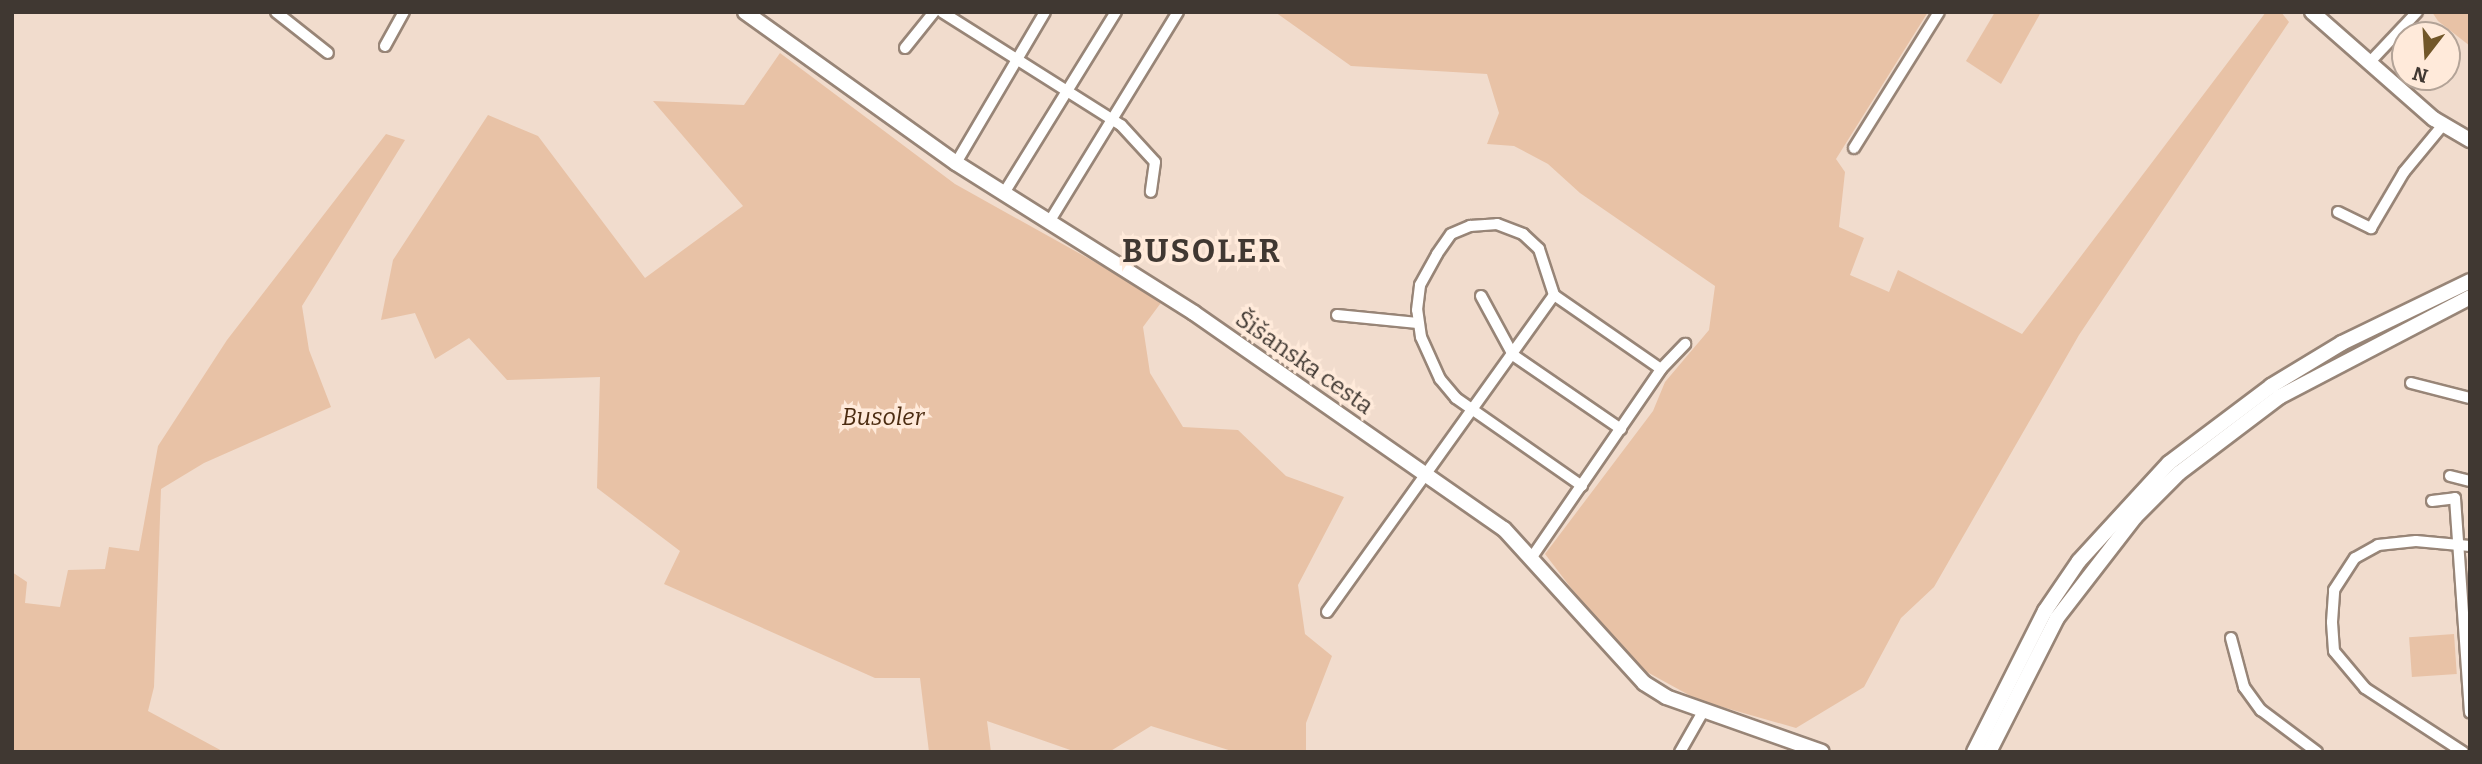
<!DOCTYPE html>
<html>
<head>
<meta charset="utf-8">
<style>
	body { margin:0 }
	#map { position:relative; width:2482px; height:764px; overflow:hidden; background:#f1dccd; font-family:Bitter,serif }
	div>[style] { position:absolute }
	.green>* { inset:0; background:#e8c2a6; transform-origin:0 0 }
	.roads { filter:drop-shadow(2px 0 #988577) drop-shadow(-2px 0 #988577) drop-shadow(0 2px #988577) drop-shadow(0 -2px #988577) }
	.street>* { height:10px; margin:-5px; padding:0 5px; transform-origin:5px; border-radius:5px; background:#fff }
	.secondary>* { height:14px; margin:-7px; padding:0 7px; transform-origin:7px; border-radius:7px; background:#fff }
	span { translate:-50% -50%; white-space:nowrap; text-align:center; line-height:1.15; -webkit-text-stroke:7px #ffeada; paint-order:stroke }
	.street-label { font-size:24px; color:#403832 }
	.park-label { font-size:24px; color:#4c2c11; font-style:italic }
	.district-label { font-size:32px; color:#403832; font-weight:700; letter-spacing:2px }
	.frame { position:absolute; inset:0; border:14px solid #403832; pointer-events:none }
	.north { position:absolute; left:2391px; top:21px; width:70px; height:70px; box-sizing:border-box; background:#ffeada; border:2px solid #b3a397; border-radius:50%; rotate:197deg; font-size:19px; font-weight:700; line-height:28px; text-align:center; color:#403832 }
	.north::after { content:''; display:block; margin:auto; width:24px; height:32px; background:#725729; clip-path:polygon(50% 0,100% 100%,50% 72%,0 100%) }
</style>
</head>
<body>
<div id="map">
	<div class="green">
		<i style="clip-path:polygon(1275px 12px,1928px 12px,1836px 159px,1845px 172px,1839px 227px,1864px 238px,1850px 275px,1889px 292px,1898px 270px,2022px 334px,2266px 12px,2281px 12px,2289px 22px,2079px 335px,1934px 587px,1901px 618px,1864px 687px,1796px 728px,1698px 700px,1627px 661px,1545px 554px,1653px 411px,1665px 382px,1709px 330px,1715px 286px,1580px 193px,1548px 164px,1514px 146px,1487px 144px,1499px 113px,1487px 74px,1351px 66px)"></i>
		<i style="clip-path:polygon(1995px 12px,2041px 12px,2001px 84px,1966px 61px)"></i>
		<i style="clip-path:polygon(2432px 12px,2470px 12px,2470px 46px,2438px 21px)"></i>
		<i style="clip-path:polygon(780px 53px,955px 184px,1163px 300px,1143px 327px,1150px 373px,1183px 427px,1238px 430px,1286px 476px,1344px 497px,1298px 585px,1305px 634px,1332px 656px,1306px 723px,1306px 752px,1235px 752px,1151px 726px,1109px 752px,1076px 752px,987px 721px,991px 752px,929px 752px,920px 678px,875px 678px,664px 584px,680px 551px,597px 488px,600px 377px,507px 380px,469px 338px,435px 359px,415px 313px,381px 320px,393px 260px,488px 115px,538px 136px,645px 278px,743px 206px,653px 101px,744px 105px)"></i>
		<i style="clip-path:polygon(386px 134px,405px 140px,302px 306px,309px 350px,331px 407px,204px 463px,161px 489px,154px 687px,148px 711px,224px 752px,12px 752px,12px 572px,27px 582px,25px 603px,60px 607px,68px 570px,105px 569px,109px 547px,139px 551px,158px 446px,227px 340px)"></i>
		<i style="left:2454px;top:634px;width:40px;height:45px;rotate:86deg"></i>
	</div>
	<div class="roads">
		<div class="street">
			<i style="left:276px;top:12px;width:66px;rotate:38.3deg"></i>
			<i style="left:942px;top:12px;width:212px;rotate:32.3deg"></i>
			<i style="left:1121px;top:125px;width:50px;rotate:47.4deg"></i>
			<i style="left:1155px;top:162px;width:30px;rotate:98deg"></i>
			<i style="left:385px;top:46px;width:39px;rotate:-61deg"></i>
			<i style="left:905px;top:48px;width:46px;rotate:-51.1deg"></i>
			<i style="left:2369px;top:63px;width:70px;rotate:-46.7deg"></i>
			<i style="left:1854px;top:148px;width:160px;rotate:-58deg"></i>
			<i style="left:956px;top:163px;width:175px;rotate:-59.5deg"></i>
			<i style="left:1004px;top:193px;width:213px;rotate:-58.3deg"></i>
			<i style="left:2338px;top:212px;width:37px;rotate:26deg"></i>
			<i style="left:2371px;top:228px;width:65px;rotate:-59.5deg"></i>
			<i style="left:2404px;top:172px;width:60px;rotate:-50.4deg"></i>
			<i style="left:1051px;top:219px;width:243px;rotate:-58.5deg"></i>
			<i style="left:1481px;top:296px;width:67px;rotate:61.5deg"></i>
			<i style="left:1513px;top:355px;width:131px;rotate:34.4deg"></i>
			<i style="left:1337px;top:315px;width:81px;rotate:5.6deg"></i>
			<i style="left:2411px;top:383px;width:61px;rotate:14.3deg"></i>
			<i style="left:2450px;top:476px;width:21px;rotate:14deg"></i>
			<i style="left:1582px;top:486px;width:154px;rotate:-145.1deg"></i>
			<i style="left:1456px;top:398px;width:25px;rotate:-130deg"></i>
			<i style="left:1440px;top:379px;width:46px;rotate:-114.3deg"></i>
			<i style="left:1421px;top:337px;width:27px;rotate:-98deg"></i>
			<i style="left:1417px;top:310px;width:25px;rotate:-83deg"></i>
			<i style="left:1420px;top:285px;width:35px;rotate:-61deg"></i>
			<i style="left:1437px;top:254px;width:24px;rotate:-55deg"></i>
			<i style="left:1451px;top:234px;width:21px;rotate:-23deg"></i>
			<i style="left:1470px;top:226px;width:27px;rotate:-4deg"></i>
			<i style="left:1497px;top:224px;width:28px;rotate:21deg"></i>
			<i style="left:1523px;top:234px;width:22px;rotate:43deg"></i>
			<i style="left:1539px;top:249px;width:48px;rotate:71.9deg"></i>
			<i style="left:1554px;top:295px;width:130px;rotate:34.7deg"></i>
			<i style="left:2432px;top:501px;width:23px;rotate:-7deg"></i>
			<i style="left:2455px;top:498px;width:215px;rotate:86deg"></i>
			<i style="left:1532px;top:557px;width:228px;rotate:-55.5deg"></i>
			<i style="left:1661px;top:369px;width:35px;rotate:-46deg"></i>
			<i style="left:1327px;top:612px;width:390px;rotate:-54.4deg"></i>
			<i style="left:2231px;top:638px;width:51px;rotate:75.1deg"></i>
			<i style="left:2244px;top:687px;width:29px;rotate:54deg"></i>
			<i style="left:2261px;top:710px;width:70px;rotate:36.9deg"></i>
			<i style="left:1680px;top:752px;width:48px;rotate:-60.3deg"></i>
			<i style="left:2463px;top:752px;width:117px;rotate:-146.9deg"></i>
			<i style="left:2365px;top:688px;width:48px;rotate:-130deg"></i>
			<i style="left:2334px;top:651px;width:29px;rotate:-94deg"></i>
			<i style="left:2332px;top:622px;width:32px;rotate:-86deg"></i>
			<i style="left:2334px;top:590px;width:38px;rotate:-57deg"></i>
			<i style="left:2355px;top:558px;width:26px;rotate:-29deg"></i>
			<i style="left:2378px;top:545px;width:38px;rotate:-6deg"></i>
			<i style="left:2416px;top:541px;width:54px;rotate:5.3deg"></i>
		</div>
		<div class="secondary">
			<i style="left:745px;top:12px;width:259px;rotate:35.6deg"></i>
			<i style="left:956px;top:163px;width:281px;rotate:32.2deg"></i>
			<i style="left:1194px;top:313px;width:378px;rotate:34.9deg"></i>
			<i style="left:1504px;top:529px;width:208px;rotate:47.7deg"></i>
			<i style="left:1644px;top:683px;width:26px;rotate:32deg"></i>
			<i style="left:1666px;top:697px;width:165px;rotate:19.4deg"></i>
			<i style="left:2312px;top:12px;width:162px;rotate:41.3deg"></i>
			<i style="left:2434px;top:119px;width:42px;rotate:30.3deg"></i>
			<i style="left:1974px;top:752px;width:158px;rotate:-63.3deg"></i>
			<i style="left:2045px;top:611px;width:60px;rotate:-55.8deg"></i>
			<i style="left:2079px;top:561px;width:133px;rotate:-47.4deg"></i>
			<i style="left:2169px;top:463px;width:128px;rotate:-37deg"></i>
			<i style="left:2271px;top:386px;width:83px;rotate:-31.2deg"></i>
			<i style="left:2342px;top:343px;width:142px;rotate:-25.8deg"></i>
			<i style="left:1989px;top:752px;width:150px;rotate:-63.1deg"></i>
			<i style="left:2057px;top:618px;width:128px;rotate:-52.3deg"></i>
			<i style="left:2135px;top:517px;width:62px;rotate:-45deg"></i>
			<i style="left:2179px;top:473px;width:126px;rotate:-37.2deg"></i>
			<i style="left:2279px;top:397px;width:216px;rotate:-27.6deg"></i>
		</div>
	</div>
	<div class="street-label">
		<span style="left:1304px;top:363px;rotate:35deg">Šišanska cesta</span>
	</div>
	<div class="park-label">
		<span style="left:883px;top:418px">Busoler</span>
	</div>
	<div class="district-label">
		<span style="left:1202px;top:251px">BUSOLER</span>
	</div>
	<div class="frame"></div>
	<div class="north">N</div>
</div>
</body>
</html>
